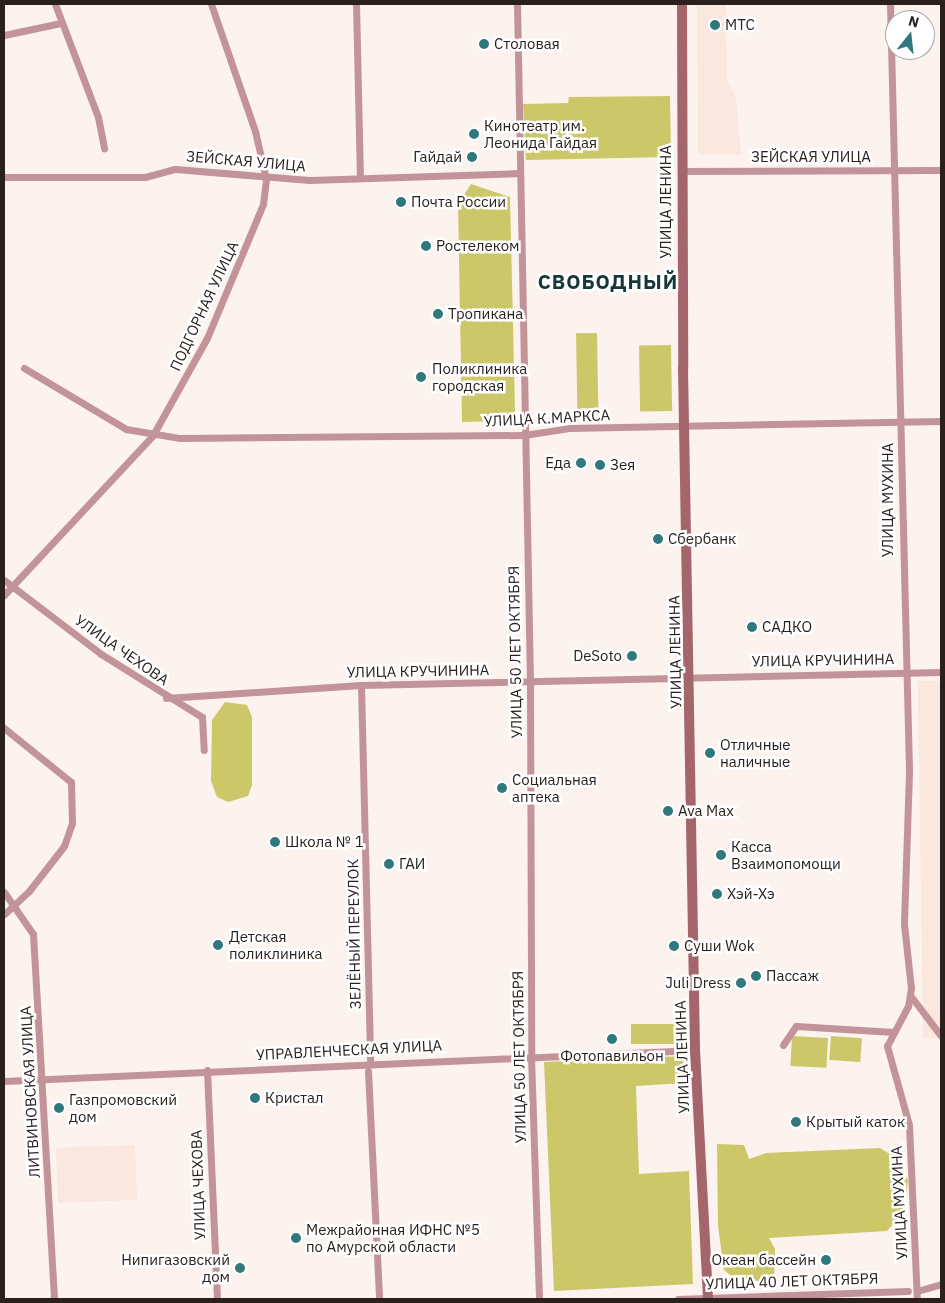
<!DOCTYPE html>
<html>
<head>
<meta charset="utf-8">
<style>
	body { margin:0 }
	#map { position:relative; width:945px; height:1303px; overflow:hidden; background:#fcf2ee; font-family:"IBM Plex Sans",sans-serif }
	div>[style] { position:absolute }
	.built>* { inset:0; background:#fae7df; transform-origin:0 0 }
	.green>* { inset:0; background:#ccc869; transform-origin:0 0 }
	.minor>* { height:7px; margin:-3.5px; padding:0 3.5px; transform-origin:3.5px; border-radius:3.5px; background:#c29499 }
	.secondary>* { height:10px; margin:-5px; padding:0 5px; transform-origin:5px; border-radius:5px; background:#a5656d }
	.dots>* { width:14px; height:14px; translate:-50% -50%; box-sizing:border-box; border:2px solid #fff; border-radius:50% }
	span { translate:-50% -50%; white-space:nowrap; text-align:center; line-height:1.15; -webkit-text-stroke:5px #fff; paint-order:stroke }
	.poi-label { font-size:15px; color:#2a211e }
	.left { translate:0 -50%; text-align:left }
	.right { translate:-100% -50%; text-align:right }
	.street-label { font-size:15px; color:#2a211e }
	.district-label { font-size:20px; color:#15383a; font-weight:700; letter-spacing:1px }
	.frame { position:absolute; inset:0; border:5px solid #2a211e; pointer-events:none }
	.north { position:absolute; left:885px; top:10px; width:50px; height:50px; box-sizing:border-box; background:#fff; border:1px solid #aaa6a5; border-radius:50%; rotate:16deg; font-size:14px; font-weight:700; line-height:20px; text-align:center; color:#2a211e }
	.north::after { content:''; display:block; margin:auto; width:18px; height:22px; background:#2f787d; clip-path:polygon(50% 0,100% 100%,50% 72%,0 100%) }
</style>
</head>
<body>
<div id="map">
	<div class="built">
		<i style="clip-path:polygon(697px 4px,726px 4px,727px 80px,736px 98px,741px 155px,698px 154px)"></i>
		<i style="clip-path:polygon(918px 681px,941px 681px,941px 1037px,923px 1039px)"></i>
		<i style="left:135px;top:1145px;width:55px;height:79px;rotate:88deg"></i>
	</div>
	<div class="green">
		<i style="clip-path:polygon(670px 96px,671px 157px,526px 160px,523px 104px,568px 103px,569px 97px)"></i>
		<i style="clip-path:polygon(471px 184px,510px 197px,515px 411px,503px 421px,462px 422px,458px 204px)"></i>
		<i style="left:597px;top:333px;width:82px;height:21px;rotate:89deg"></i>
		<i style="left:671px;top:345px;width:66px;height:32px;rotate:89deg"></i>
		<i style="clip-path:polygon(225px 702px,247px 705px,252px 717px,252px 785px,248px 796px,228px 802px,217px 797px,211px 781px,212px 720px)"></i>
		<i style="left:685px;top:1024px;width:20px;height:54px;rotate:90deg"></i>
		<i style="left:792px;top:1036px;width:36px;height:30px;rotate:3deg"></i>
		<i style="left:831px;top:1036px;width:31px;height:24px;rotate:4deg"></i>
		<i style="clip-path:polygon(683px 1056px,685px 1083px,636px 1086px,639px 1174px,689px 1171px,693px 1284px,554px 1291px,544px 1062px)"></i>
		<i style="clip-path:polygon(717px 1144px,744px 1145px,749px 1159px,766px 1153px,880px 1148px,893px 1156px,908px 1180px,904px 1212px,887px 1231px,769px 1238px,775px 1249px,774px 1283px,734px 1278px,724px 1270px,718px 1226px)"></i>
	</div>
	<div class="minor">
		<i style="left:55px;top:4px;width:121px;rotate:69.2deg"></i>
		<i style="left:98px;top:117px;width:32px;rotate:79deg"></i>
		<i style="left:356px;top:4px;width:173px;rotate:88.7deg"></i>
		<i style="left:517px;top:4px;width:679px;rotate:88.9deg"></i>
		<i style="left:530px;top:683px;width:373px;rotate:89.8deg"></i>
		<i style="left:531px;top:1056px;width:243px;rotate:88.1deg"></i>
		<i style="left:890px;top:4px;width:768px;rotate:88.58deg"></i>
		<i style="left:909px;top:772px;width:152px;rotate:91.9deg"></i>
		<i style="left:904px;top:924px;width:64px;rotate:83.8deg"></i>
		<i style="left:911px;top:988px;width:18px;rotate:99deg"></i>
		<i style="left:908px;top:1006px;width:45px;rotate:117.7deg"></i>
		<i style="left:887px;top:1046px;width:82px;rotate:74.4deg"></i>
		<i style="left:909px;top:1125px;width:174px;rotate:87.4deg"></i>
		<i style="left:4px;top:35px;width:58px;rotate:-11.9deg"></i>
		<i style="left:681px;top:171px;width:260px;rotate:-0.2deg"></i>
		<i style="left:4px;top:177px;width:141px"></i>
		<i style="left:145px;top:177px;width:31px;rotate:-15deg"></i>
		<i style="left:175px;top:169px;width:135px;rotate:4.7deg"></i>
		<i style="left:310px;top:180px;width:208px;rotate:-1.9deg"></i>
		<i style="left:24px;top:368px;width:119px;rotate:30.9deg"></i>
		<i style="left:126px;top:429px;width:55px;rotate:9.5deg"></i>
		<i style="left:180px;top:438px;width:344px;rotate:-0.5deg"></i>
		<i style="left:524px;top:435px;width:47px;rotate:-8.7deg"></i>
		<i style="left:570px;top:428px;width:371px;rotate:-1.1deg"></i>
		<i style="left:4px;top:580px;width:122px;rotate:37.3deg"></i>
		<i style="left:101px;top:654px;width:119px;rotate:32deg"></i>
		<i style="left:202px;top:717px;width:33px;rotate:87deg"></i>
		<i style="left:4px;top:595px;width:219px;rotate:-47deg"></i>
		<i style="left:153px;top:435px;width:111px;rotate:-60.9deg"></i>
		<i style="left:207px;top:338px;width:145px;rotate:-67.3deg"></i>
		<i style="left:263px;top:204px;width:25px;rotate:-83deg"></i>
		<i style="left:266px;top:179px;width:49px;rotate:-102.9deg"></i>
		<i style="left:255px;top:131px;width:134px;rotate:-109.1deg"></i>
		<i style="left:361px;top:685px;width:378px;rotate:88.6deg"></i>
		<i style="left:166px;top:698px;width:195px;rotate:-3.8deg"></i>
		<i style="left:361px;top:685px;width:580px;rotate:-1.28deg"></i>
		<i style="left:4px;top:728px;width:86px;rotate:38.9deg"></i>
		<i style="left:71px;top:782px;width:41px;rotate:88.6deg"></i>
		<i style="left:72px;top:823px;width:24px;rotate:109deg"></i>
		<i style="left:64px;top:846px;width:57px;rotate:127.9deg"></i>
		<i style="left:29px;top:891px;width:34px;rotate:137deg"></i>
		<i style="left:4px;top:892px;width:51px;rotate:55.4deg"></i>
		<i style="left:33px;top:934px;width:366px;rotate:86.7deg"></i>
		<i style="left:910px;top:995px;width:51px;rotate:52.9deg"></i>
		<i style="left:783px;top:1045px;width:23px;rotate:-56deg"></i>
		<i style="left:796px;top:1026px;width:98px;rotate:3.5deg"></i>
		<i style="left:207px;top:1070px;width:229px;rotate:87.5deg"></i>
		<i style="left:368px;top:1071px;width:228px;rotate:87.2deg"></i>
		<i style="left:4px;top:1081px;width:692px;rotate:-2.57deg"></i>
		<i style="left:917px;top:1291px;width:25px;rotate:-16deg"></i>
		<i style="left:678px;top:1299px;width:230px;rotate:-2deg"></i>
	</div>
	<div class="secondary">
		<i style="left:682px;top:4px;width:364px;rotate:89.8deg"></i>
		<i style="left:683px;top:368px;width:682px;rotate:88.99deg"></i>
		<i style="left:695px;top:1050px;width:249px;rotate:87deg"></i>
	</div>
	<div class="dots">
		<i style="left:715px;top:25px;background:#2f787d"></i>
		<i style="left:484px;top:44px;background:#2f787d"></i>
		<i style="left:474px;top:134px;background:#2f787d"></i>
		<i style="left:472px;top:157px;background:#2f787d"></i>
		<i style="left:401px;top:202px;background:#2f787d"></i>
		<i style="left:426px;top:246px;background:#2f787d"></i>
		<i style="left:438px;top:314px;background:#2f787d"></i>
		<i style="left:421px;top:377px;background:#2f787d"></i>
		<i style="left:581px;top:463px;background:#2f787d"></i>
		<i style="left:600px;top:465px;background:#2f787d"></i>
		<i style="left:658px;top:539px;background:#2f787d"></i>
		<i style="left:752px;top:627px;background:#2f787d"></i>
		<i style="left:632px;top:656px;background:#2f787d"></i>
		<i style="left:710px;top:753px;background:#2f787d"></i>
		<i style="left:502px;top:788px;background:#2f787d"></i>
		<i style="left:668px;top:811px;background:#2f787d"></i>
		<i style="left:275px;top:842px;background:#2f787d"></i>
		<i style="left:721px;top:855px;background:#2f787d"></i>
		<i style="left:389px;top:864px;background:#2f787d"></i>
		<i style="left:717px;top:894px;background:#2f787d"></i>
		<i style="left:218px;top:945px;background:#2f787d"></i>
		<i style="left:674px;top:946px;background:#2f787d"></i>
		<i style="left:756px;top:976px;background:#2f787d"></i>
		<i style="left:741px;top:983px;background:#2f787d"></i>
		<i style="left:612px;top:1039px;background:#2f787d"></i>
		<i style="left:255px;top:1098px;background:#2f787d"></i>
		<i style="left:59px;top:1108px;background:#2f787d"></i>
		<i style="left:796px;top:1122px;background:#2f787d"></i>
		<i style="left:296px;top:1238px;background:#2f787d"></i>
		<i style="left:826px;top:1260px;background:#2f787d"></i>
		<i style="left:240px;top:1268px;background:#2f787d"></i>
	</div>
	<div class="poi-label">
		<span class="left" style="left:725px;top:25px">МТС</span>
		<span class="left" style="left:494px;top:44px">Столовая</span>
		<span class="left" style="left:484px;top:134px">Кинотеатр им.<br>Леонида Гайдая</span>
		<span class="right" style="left:462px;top:157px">Гайдай</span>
		<span class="left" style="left:411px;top:202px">Почта России</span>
		<span class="left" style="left:436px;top:246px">Ростелеком</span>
		<span class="left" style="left:448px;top:314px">Тропикана</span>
		<span class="left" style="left:432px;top:377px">Поликлиника<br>городская</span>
		<span class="right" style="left:571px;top:463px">Еда</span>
		<span class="left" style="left:610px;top:465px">Зея</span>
		<span class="left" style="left:668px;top:539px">Сбербанк</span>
		<span class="left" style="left:762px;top:627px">САДКО</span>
		<span class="right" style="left:622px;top:656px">DeSoto</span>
		<span class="left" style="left:720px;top:753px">Отличные<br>наличные</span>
		<span class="left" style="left:512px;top:788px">Социальная<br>аптека</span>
		<span class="left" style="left:678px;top:811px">Ava Max</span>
		<span class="left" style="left:285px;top:842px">Школа № 1</span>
		<span class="left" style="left:731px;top:855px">Касса<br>Взаимопомощи</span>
		<span class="left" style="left:399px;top:864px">ГАИ</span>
		<span class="left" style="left:727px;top:894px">Хэй-Хэ</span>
		<span class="left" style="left:229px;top:945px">Детская<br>поликлиника</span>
		<span class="left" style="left:684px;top:946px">Суши Wok</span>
		<span class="left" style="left:766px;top:976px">Пассаж</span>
		<span class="right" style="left:731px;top:983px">Juli Dress</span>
		<span style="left:612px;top:1056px">Фотопавильон</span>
		<span class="left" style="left:265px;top:1098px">Кристал</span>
		<span class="left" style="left:69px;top:1108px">Газпромовский<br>дом</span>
		<span class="left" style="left:806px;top:1122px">Крытый каток</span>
		<span class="left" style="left:306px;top:1238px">Межрайонная ИФНС №5<br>по Амурской области</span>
		<span class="right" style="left:230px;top:1268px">Нипигазовский<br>дом</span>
		<span class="right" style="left:816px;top:1260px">Океан бассейн</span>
	</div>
	<div class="street-label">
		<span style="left:811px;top:157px">ЗЕЙСКАЯ УЛИЦА</span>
		<span style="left:246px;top:161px;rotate:5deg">ЗЕЙСКАЯ УЛИЦА</span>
		<span style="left:666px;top:202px;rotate:-90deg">УЛИЦА ЛЕНИНА</span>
		<span style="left:204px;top:306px;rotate:-65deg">ПОДГОРНАЯ УЛИЦА</span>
		<span style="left:547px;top:418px;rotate:-3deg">УЛИЦА К.МАРКСА</span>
		<span style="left:888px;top:500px;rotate:-90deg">УЛИЦА МУХИНА</span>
		<span style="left:122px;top:650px;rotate:35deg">УЛИЦА ЧЕХОВА</span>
		<span style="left:515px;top:652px;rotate:-91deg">УЛИЦА 50 ЛЕТ ОКТЯБРЯ</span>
		<span style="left:675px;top:652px;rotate:-91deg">УЛИЦА ЛЕНИНА</span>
		<span style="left:823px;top:660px;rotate:-1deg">УЛИЦА КРУЧИНИНА</span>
		<span style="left:418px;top:671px;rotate:-1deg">УЛИЦА КРУЧИНИНА</span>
		<span style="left:354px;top:934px;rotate:-91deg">ЗЕЛЁНЫЙ ПЕРЕУЛОК</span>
		<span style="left:349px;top:1050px;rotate:-3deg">УПРАВЛЕНЧЕСКАЯ УЛИЦА</span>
		<span style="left:519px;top:1057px;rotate:-91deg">УЛИЦА 50 ЛЕТ ОКТЯБРЯ</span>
		<span style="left:682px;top:1057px;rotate:-92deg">УЛИЦА ЛЕНИНА</span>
		<span style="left:30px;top:1092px;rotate:-93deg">ЛИТВИНОВСКАЯ УЛИЦА</span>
		<span style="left:198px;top:1185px;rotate:-92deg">УЛИЦА ЧЕХОВА</span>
		<span style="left:899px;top:1203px;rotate:-93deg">УЛИЦА МУХИНА</span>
		<span style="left:792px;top:1281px;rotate:-2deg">УЛИЦА 40 ЛЕТ ОКТЯБРЯ</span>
	</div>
	<div class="district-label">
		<span style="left:608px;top:281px">СВОБОДНЫЙ</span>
	</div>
	<div class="frame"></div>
	<div class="north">N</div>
</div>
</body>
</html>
